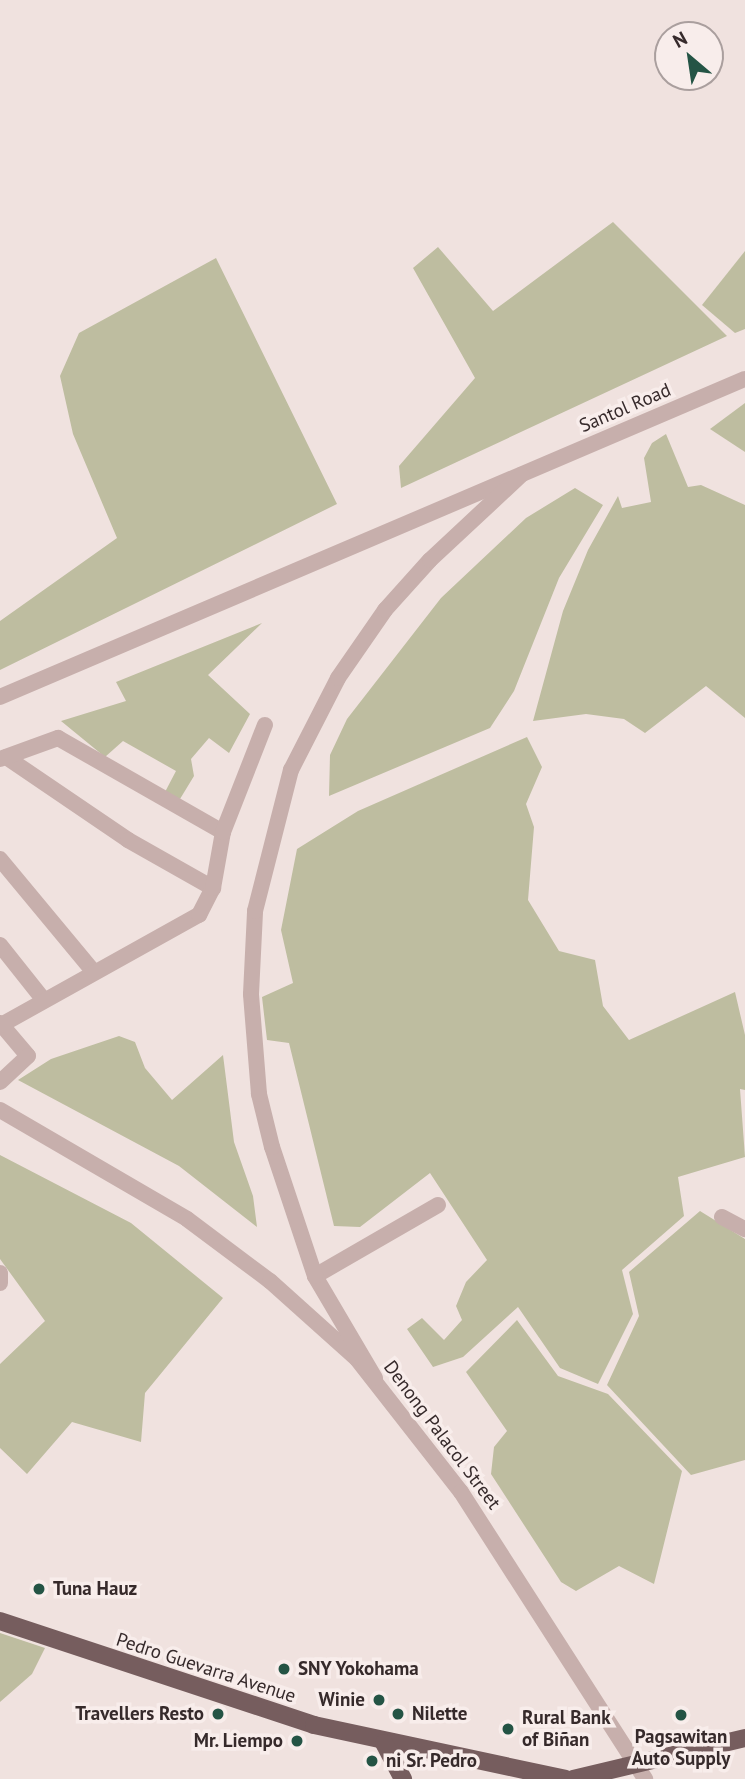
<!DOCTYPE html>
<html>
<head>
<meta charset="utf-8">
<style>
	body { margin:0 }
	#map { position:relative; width:745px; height:1779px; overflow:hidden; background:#f0e2df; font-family:"PT Sans",sans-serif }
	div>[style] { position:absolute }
	.green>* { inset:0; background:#bebda0 }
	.minor>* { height:16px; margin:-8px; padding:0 8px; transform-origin:8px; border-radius:8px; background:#c7afac }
	.major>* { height:18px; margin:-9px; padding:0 9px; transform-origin:9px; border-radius:9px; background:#765d5e }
	.dots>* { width:19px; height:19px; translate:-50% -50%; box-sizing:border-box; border:4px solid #f8edeb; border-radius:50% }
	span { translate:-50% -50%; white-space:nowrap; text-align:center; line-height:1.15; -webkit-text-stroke:7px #f8edeb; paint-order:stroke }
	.street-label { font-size:19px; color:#362a2b }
	.poi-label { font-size:19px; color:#362a2b; font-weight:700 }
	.left { translate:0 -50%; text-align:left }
	.right { translate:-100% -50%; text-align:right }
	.north { position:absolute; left:654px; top:21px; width:70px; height:70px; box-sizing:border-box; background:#f8edeb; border:2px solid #aa9f9e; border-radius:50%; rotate:331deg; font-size:19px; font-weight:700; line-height:28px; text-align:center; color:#362a2b }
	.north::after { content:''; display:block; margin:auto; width:24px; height:32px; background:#245445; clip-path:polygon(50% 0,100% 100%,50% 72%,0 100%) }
</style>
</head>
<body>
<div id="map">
	<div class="green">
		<i style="clip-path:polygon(613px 222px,727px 336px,401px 488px,399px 466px,475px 378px,413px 268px,438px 247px,493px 311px)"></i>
		<i style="clip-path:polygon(745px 251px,745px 329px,735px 333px,702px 305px)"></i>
		<i style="clip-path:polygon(216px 258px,337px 504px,0 670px,0 621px,117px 538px,73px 434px,60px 376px,79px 333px)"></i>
		<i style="clip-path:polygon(745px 403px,745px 452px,710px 429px)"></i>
		<i style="clip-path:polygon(666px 434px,688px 487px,701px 485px,745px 505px,745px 718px,706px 686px,645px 733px,624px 719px,586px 714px,533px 721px,563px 611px,588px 550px,618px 496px,622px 508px,651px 502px,644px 458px,652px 443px)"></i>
		<i style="clip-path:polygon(575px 488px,603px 505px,559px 578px,514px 691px,490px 728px,329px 796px,330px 755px,347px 719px,441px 598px,526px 518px)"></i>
		<i style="clip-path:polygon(262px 623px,208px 675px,250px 714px,229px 753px,209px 738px,191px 759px,194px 776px,180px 799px,165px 792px,176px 771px,123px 741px,105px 757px,61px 721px,126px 701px,116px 682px)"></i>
		<i style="clip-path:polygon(527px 737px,542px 767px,526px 804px,534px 827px,528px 900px,559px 951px,595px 960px,603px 1006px,629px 1040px,735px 992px,745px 1035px,745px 1090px,740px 1089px,745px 1157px,678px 1177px,684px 1216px,622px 1270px,633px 1314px,598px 1384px,560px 1368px,518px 1307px,463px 1357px,433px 1367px,407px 1329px,422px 1318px,444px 1340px,462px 1320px,456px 1306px,466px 1282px,487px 1260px,430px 1173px,360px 1227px,334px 1226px,289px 1043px,267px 1040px,262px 997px,293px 983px,281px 930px,297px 849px,358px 811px)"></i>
		<i style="clip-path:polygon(119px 1036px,135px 1042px,145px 1068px,172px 1100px,223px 1055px,234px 1142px,253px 1196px,257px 1227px,179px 1166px,18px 1080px,51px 1059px)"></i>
		<i style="clip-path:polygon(0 1155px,131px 1223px,223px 1298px,145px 1393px,141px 1442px,72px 1422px,27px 1474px,0 1448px,0 1364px,45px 1321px,0 1259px)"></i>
		<i style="clip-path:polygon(700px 1211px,745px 1239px,745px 1460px,691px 1475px,607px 1385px,639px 1316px,629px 1272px)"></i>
		<i style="clip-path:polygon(517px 1320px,558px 1376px,608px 1394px,682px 1471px,654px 1584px,619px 1566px,576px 1591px,561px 1582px,491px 1474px,494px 1447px,507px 1431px,466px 1372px)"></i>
		<i style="clip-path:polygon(0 1633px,45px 1648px,32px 1674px,0 1702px)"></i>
	</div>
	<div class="minor">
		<i style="left:0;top:697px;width:810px;rotate:-23.12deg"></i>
		<i style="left:6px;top:757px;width:148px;rotate:34.2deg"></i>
		<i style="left:128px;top:840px;width:98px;rotate:29.5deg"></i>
		<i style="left:0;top:759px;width:62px;rotate:-19.9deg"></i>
		<i style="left:58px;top:738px;width:190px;rotate:29.7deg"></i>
		<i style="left:0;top:859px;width:146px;rotate:50.3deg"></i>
		<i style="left:0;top:945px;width:69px;rotate:51.5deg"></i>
		<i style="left:0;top:1023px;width:43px;rotate:49.7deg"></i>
		<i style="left:28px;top:1056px;width:38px;rotate:137deg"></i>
		<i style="left:1px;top:1025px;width:227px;rotate:-29.1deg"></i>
		<i style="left:199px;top:915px;width:30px;rotate:-63deg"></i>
		<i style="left:213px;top:888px;width:57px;rotate:-79.9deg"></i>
		<i style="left:223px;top:832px;width:115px;rotate:-68.6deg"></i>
		<i style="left:0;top:1110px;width:216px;rotate:30.2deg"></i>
		<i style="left:187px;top:1219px;width:104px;rotate:36.8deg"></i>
		<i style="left:270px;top:1281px;width:117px;rotate:41.9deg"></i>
		<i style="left:357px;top:1359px;width:169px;rotate:52deg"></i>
		<i style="left:461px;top:1492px;width:341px;rotate:57.3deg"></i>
		<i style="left:722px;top:1217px;width:26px;rotate:28deg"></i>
		<i style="left:0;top:1273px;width:10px;rotate:90deg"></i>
		<i style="left:315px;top:1276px;width:142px;rotate:-30deg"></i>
		<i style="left:375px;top:1378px;width:118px;rotate:-120.5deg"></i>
		<i style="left:315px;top:1276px;width:136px;rotate:-108.4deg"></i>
		<i style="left:272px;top:1147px;width:55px;rotate:-103.8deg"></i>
		<i style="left:259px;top:1094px;width:100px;rotate:-94.6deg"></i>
		<i style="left:251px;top:994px;width:83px;rotate:-87.2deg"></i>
		<i style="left:255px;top:911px;width:146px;rotate:-75.7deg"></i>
		<i style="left:291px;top:770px;width:103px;rotate:-62.9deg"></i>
		<i style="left:338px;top:678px;width:83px;rotate:-55.3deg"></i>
		<i style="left:385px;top:610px;width:67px;rotate:-48deg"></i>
		<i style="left:430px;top:560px;width:125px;rotate:-43deg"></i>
	</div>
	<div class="major">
		<i style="left:0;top:1621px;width:331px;rotate:18.3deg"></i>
		<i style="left:314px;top:1725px;width:257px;rotate:12.1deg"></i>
		<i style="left:384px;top:1743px;width:41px;rotate:62.2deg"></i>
		<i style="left:573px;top:1779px;width:177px;rotate:-13.4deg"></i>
	</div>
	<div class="dots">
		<i style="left:39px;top:1589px;background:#245445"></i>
		<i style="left:284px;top:1669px;background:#245445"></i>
		<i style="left:379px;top:1700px;background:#245445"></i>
		<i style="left:218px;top:1714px;background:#245445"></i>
		<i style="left:398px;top:1714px;background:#245445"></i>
		<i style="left:681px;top:1715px;background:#245445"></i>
		<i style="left:508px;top:1729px;background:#245445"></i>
		<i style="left:297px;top:1741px;background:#245445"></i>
		<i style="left:372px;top:1761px;background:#245445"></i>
	</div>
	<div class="street-label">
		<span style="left:625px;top:408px;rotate:-23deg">Santol Road</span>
		<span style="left:442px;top:1435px;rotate:53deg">Denong Palacol Street</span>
		<span style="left:206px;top:1668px;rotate:18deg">Pedro Guevarra Avenue</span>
	</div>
	<div class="poi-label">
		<span class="left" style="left:53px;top:1589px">Tuna Hauz</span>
		<span class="left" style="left:298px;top:1669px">SNY Yokohama</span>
		<span class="right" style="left:365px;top:1700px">Winie</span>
		<span class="right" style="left:204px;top:1714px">Travellers Resto</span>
		<span class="left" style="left:412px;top:1714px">Nilette</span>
		<span class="left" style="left:522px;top:1729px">Rural Bank<br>of Biñan</span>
		<span style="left:681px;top:1748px">Pagsawitan<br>Auto Supply</span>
		<span class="right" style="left:283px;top:1741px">Mr. Liempo</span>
		<span class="left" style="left:386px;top:1761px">ni Sr. Pedro</span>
	</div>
	<div class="north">N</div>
</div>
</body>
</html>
